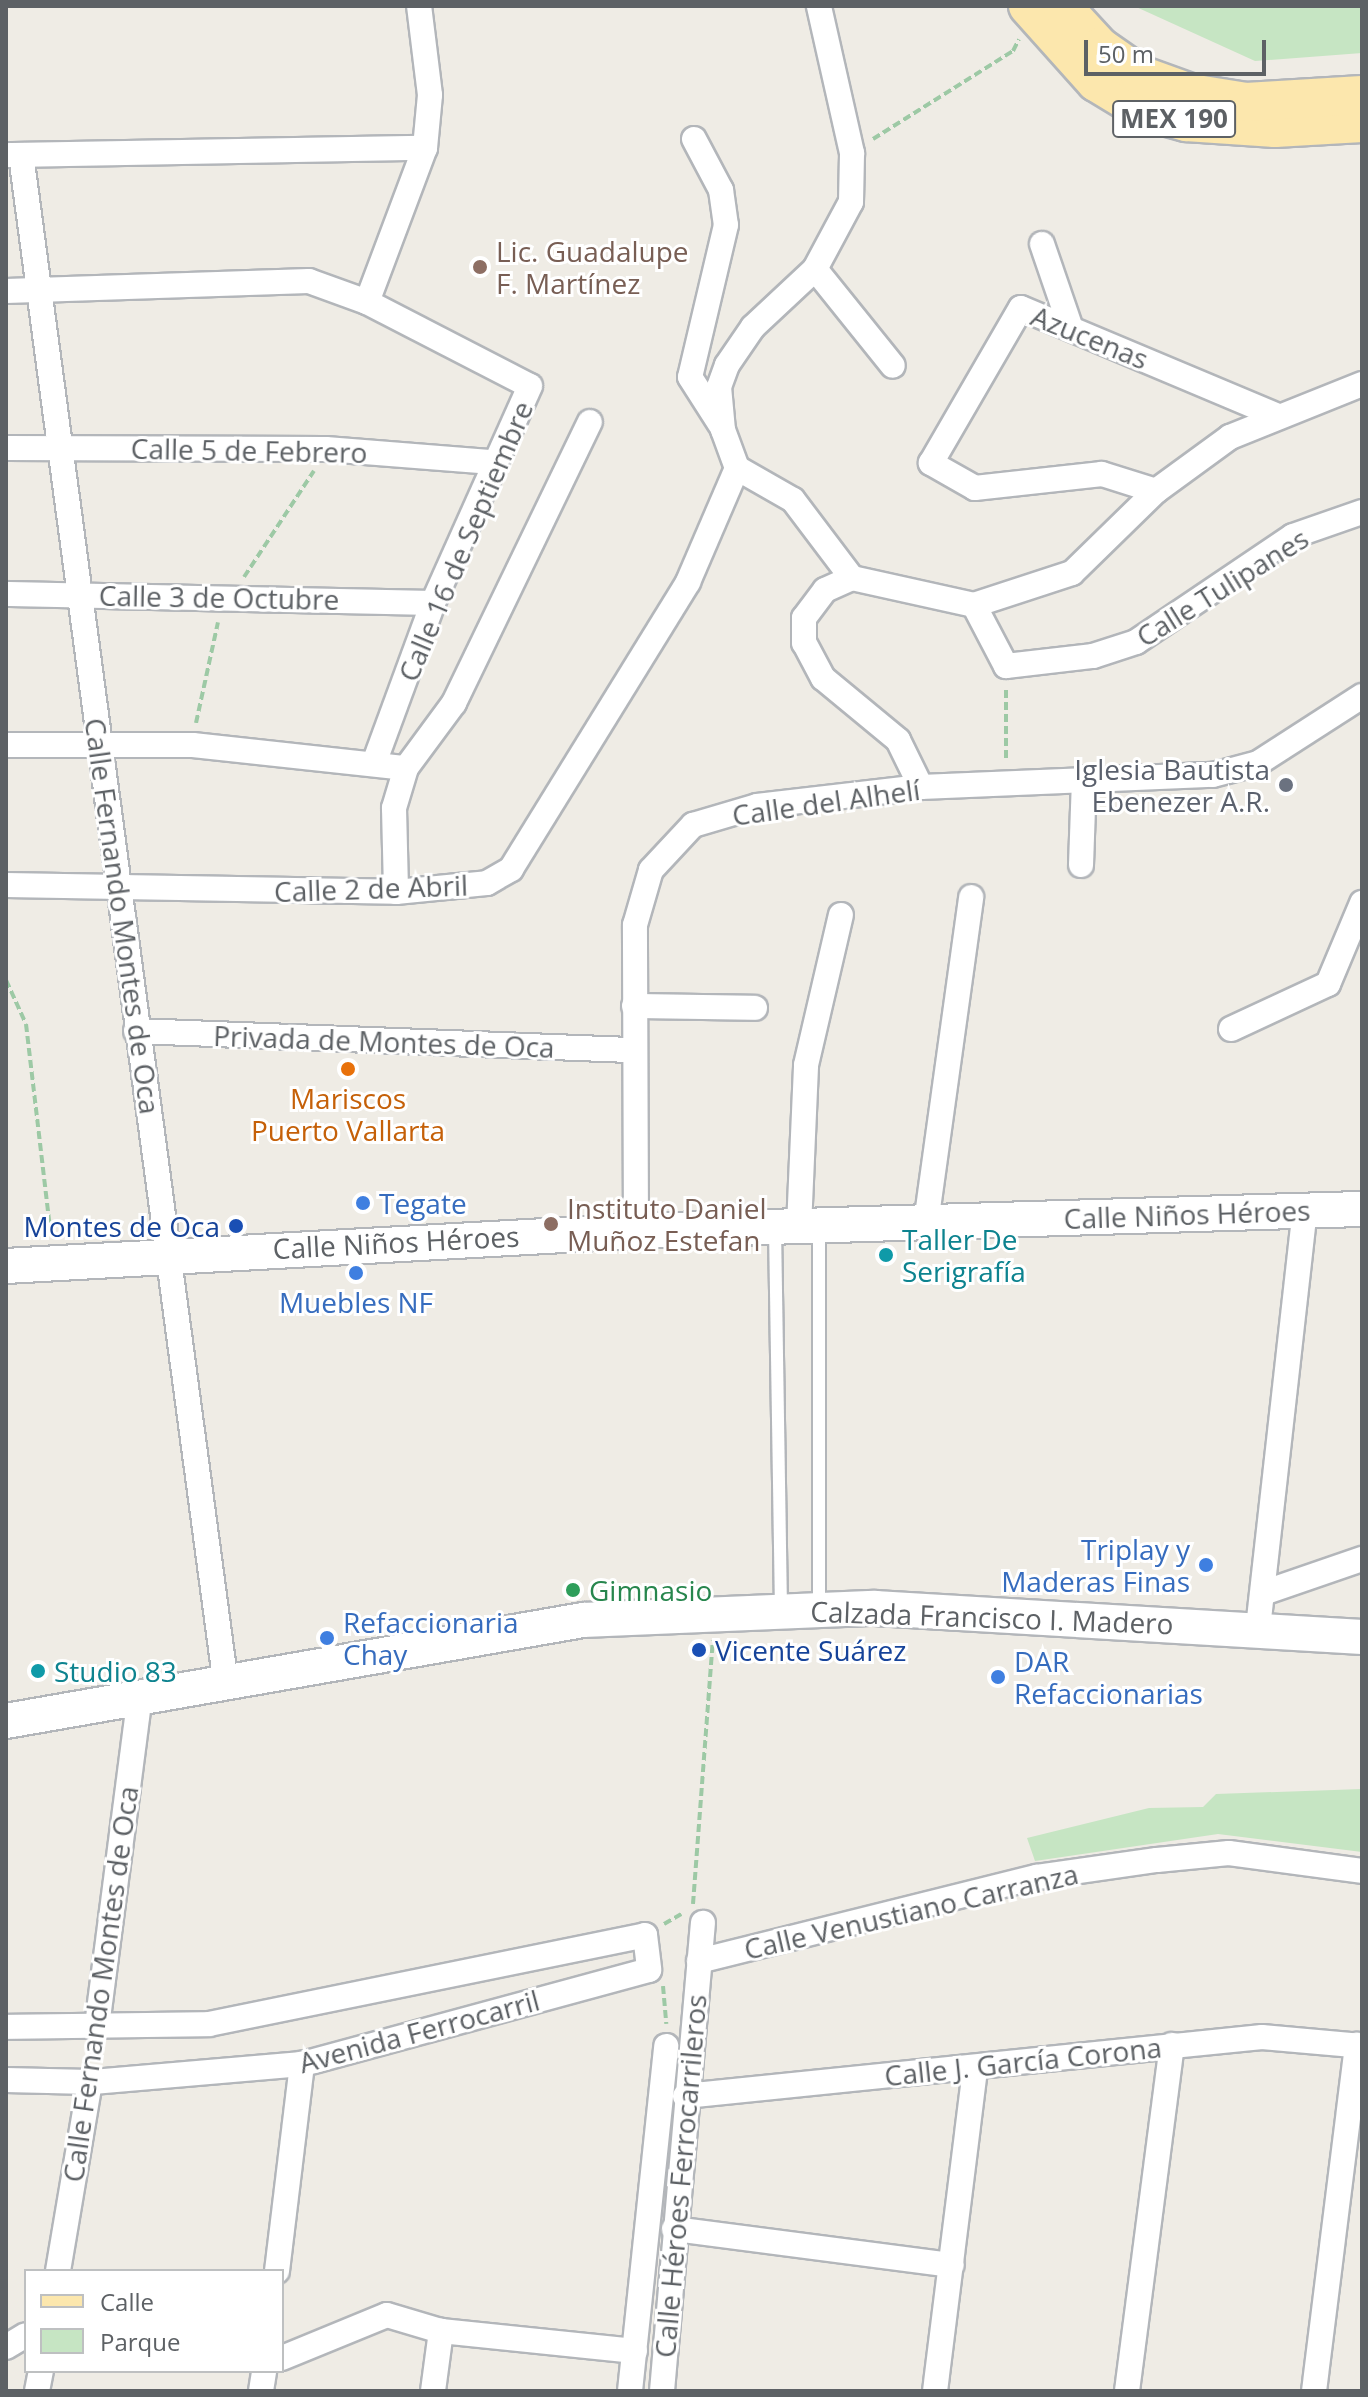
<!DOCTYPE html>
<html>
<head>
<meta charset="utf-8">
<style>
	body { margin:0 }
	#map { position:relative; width:1368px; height:2397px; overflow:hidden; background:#efece5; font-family:"Open Sans",sans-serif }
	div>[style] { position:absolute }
	.green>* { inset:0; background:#c6e5c3 }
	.path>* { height:4px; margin-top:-2px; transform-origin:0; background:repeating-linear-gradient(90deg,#9dc9a5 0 8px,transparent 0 12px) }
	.roads { filter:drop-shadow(2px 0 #b3b6ba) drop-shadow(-2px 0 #b3b6ba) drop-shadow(0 2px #b3b6ba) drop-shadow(0 -2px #b3b6ba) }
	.lane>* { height:12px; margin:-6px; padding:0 6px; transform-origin:6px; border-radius:6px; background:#fff }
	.street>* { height:24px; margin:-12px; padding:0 12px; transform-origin:12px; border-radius:12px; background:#fff }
	.secondary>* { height:34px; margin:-17px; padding:0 17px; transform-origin:17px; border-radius:17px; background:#fff }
	.primary>* { height:38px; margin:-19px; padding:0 19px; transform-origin:19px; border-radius:19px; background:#fce7ad }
	.dots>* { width:22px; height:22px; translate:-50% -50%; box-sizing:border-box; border:4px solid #fff; border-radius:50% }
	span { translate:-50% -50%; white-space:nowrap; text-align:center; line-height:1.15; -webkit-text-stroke:6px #fff; paint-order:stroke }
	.shield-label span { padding:2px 6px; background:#fff; border:2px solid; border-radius:6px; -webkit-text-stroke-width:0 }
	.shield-label { font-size:26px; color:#5d6165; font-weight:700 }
	.education-label { font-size:28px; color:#785e54 }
	.left { translate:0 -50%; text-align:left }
	.street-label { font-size:28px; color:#5d6165 }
	.worship-label { font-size:28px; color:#5b616d }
	.right { translate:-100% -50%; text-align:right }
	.food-label { font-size:28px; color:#c56008 }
	.shop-label { font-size:28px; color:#366cbe }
	.transit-label { font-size:28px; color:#164399 }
	.culture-label { font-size:28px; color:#0d838f }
	.leisure-label { font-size:28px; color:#27864d }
	.frame { position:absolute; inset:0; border:8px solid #5d6165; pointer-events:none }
	.legend { position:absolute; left:24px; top:2269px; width:260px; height:104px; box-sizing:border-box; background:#fff; border:2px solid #bec0c1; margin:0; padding:10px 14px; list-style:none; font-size:24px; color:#5d6165 }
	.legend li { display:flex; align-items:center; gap:16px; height:40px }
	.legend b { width:40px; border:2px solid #bec0c1 }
	.scale { position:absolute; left:1084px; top:40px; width:182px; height:36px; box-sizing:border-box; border:4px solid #5d6165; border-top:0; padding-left:10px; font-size:24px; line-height:28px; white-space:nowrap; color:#5d6165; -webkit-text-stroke:6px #fff; paint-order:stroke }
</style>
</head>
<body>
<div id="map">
	<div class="green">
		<i style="clip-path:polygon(1134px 6px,1362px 6px,1362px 53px,1255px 61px)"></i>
		<i style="clip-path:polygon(1362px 1789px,1362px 1852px,1218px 1834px,1035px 1861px,1027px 1838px,1149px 1808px,1203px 1807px,1216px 1794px)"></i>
	</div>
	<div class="path">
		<i style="left:873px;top:139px;width:165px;rotate:-32.2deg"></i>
		<i style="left:1013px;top:51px;width:13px;rotate:-63deg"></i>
		<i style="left:244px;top:577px;width:127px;rotate:-56.6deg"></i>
		<i style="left:1006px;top:690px;width:71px;rotate:90deg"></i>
		<i style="left:196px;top:723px;width:103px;rotate:-77.7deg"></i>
		<i style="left:6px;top:980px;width:48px;rotate:65.6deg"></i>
		<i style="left:26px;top:1024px;width:214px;rotate:83.3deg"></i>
		<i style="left:693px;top:1904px;width:264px;rotate:-85.7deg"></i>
		<i style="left:664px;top:1924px;width:20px;rotate:-30deg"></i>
		<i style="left:663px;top:1986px;width:38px;rotate:85deg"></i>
	</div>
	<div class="roads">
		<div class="lane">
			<i style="left:775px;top:1228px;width:381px;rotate:89.1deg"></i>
			<i style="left:819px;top:1228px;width:381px;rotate:90deg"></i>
		</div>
		<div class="street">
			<i style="left:694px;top:139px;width:58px;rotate:62.1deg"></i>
			<i style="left:721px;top:190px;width:35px;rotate:82deg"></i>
			<i style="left:726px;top:225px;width:156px;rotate:103.3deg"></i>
			<i style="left:690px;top:377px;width:56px;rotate:57.4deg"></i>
			<i style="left:8px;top:155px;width:417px;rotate:-1deg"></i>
			<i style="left:21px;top:155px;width:1537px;rotate:82.37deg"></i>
			<i style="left:1042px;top:244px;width:87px;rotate:71.1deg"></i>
			<i style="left:815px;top:269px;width:124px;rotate:51.2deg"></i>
			<i style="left:6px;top:291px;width:303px;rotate:-1.9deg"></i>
			<i style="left:309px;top:281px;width:62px;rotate:19.9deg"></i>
			<i style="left:367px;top:302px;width:183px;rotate:27.3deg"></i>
			<i style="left:530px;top:386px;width:238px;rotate:114.1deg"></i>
			<i style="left:433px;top:603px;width:168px;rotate:110.2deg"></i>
			<i style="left:367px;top:302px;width:165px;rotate:-69.4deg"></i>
			<i style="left:425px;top:148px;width:53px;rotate:-84.6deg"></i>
			<i style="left:430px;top:95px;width:90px;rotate:-97deg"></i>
			<i style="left:6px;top:448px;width:320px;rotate:0.2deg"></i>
			<i style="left:326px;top:449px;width:167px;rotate:4.5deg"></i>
			<i style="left:737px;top:468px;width:40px;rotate:-110.2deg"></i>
			<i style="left:723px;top:430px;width:43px;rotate:-95.3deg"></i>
			<i style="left:719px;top:387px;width:23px;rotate:-70deg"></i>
			<i style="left:727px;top:365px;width:46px;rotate:-55.6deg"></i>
			<i style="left:753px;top:327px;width:85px;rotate:-43.1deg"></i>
			<i style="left:815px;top:269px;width:76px;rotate:-61.8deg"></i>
			<i style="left:851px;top:202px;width:49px;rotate:-88.8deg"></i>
			<i style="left:852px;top:153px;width:151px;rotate:-102.7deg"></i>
			<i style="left:737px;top:468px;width:64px;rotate:29.7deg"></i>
			<i style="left:793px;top:500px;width:98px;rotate:52.9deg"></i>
			<i style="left:1156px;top:491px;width:57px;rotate:-162.5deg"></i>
			<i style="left:1102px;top:474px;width:128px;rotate:173.7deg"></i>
			<i style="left:975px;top:488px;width:51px;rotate:-150.4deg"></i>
			<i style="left:931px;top:463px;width:179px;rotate:-59.9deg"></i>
			<i style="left:1021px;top:308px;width:279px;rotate:22.8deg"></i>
			<i style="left:6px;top:594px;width:427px;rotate:1.2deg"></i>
			<i style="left:974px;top:605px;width:69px;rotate:62.3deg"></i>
			<i style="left:1006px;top:666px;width:88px;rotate:-6.6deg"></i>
			<i style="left:1093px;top:656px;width:45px;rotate:-18deg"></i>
			<i style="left:1136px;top:642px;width:189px;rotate:-34deg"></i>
			<i style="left:1293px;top:536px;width:73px;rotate:-19.2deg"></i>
			<i style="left:6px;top:745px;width:187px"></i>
			<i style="left:193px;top:745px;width:214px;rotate:6.2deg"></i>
			<i style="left:406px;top:768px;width:42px;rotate:106.7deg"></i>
			<i style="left:394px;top:808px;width:84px;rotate:88.6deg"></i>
			<i style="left:406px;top:768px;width:81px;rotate:-53.6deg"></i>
			<i style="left:454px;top:703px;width:312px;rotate:-64.2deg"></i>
			<i style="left:921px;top:787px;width:52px;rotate:-116.1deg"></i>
			<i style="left:898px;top:740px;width:97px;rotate:-140.4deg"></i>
			<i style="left:823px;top:678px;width:40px;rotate:-118deg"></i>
			<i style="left:804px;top:643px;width:25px;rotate:-90deg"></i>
			<i style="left:804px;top:618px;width:35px;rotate:-53deg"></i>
			<i style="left:825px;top:590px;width:30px;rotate:-24deg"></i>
			<i style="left:852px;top:578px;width:125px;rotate:12.5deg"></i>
			<i style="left:974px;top:605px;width:103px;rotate:-18.1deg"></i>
			<i style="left:1072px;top:573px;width:117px;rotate:-44.3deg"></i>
			<i style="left:1156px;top:491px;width:92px;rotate:-36.1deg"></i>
			<i style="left:1230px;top:437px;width:142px;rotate:-21.9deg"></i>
			<i style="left:1081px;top:865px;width:87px;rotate:-88deg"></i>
			<i style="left:6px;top:885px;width:390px;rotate:1deg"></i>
			<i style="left:396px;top:892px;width:91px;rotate:-5.6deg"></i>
			<i style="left:487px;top:883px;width:28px;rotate:-30deg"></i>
			<i style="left:511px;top:869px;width:337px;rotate:-58.3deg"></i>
			<i style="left:688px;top:582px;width:124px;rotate:-66.7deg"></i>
			<i style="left:634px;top:1006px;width:121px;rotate:0.9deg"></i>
			<i style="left:1231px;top:1029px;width:107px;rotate:-24.9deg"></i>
			<i style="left:1328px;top:984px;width:88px;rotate:-67.2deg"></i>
			<i style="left:136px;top:1031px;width:497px;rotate:2.2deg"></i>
			<i style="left:926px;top:1223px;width:329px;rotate:-82.1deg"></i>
			<i style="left:799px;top:1227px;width:162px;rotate:-87.5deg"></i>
			<i style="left:806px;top:1065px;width:154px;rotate:-76.9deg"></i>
			<i style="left:636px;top:1231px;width:306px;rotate:-90.2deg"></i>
			<i style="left:635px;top:925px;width:57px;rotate:-73.8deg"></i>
			<i style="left:651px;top:870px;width:62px;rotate:-47deg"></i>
			<i style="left:693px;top:825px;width:67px;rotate:-16.5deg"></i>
			<i style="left:757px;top:806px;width:165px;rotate:-6.6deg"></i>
			<i style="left:921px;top:787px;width:292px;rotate:-2.4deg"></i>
			<i style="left:1213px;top:775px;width:47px;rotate:-14.9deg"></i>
			<i style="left:1258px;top:763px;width:124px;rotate:-32.8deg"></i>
			<i style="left:1266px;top:1592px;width:102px;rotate:-19deg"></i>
			<i style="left:1258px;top:1628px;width:422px;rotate:-83.6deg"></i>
			<i style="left:699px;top:1961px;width:348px;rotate:-14deg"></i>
			<i style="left:1037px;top:1877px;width:121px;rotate:-8.1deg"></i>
			<i style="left:1157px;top:1860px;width:72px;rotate:-5.6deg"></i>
			<i style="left:1229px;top:1853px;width:134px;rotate:7.7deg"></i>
			<i style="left:97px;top:2026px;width:332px;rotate:-82.6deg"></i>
			<i style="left:6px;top:2027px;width:203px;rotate:-0.8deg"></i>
			<i style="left:209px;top:2024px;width:445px;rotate:-11.5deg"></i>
			<i style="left:645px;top:1935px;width:35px;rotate:83deg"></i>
			<i style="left:649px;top:1970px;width:360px;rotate:164.8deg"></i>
			<i style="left:302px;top:2064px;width:213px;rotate:175.1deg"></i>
			<i style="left:90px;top:2082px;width:84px;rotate:-178.6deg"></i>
			<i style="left:685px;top:2096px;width:580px;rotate:-5.84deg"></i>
			<i style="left:1262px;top:2037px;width:100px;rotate:5.1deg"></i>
			<i style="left:674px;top:2229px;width:280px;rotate:7.4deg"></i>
			<i style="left:58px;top:2271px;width:192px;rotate:-80.4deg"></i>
			<i style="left:277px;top:2271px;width:209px;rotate:-83.1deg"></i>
			<i style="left:6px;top:2347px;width:23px;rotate:-31deg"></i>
			<i style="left:282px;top:2358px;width:113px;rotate:-22.3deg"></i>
			<i style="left:387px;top:2315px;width:56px;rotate:16.5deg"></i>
			<i style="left:441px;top:2331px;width:195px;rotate:5.9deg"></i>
			<i style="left:37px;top:2391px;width:20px;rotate:-79deg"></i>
			<i style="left:261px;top:2391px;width:20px;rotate:-81deg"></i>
			<i style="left:433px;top:2391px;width:61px;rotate:-82.4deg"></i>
			<i style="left:630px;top:2391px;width:347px;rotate:-84deg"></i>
			<i style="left:662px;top:2391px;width:470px;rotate:-85deg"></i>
			<i style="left:935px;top:2391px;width:325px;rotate:-82.9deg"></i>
			<i style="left:1127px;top:2391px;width:349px;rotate:-82.6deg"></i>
			<i style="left:1314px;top:2391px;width:349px;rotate:-82.9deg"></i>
		</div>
		<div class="secondary">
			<i style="left:6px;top:1266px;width:631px;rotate:-3.18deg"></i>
			<i style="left:636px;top:1231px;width:726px;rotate:-1.74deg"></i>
			<i style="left:6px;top:1721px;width:586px;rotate:-9.93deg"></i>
			<i style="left:583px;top:1620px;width:292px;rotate:-2.4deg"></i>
			<i style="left:875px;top:1608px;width:488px;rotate:3.4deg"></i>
		</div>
		<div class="primary">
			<i style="left:1028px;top:6px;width:102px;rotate:48.2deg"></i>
			<i style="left:1096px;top:82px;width:54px;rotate:31.3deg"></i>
			<i style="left:1142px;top:110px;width:46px;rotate:15.3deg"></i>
			<i style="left:1186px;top:122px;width:89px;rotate:3.9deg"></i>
			<i style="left:1275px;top:128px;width:87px;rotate:-3.3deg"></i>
			<i style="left:1062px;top:6px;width:56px;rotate:47.2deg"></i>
			<i style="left:1100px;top:47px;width:49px;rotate:35deg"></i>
			<i style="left:1140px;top:75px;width:53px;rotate:19.8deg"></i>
			<i style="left:1190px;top:93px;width:57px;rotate:9.1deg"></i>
			<i style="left:1246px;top:102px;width:116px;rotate:-3.5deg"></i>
		</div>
	</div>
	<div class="dots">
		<i style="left:480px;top:267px;background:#8d6e63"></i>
		<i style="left:1286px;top:785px;background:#6b7280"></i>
		<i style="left:348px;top:1069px;background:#e8710a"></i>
		<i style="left:363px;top:1203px;background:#3f7fe0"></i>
		<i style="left:551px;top:1224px;background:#8d6e63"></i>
		<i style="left:236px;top:1226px;background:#1a4fb4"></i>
		<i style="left:886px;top:1255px;background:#0f9aa8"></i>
		<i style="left:356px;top:1273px;background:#3f7fe0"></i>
		<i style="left:1206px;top:1565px;background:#3f7fe0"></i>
		<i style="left:573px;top:1590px;background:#2e9e5b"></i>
		<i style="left:327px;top:1638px;background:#3f7fe0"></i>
		<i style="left:699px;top:1650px;background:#1a4fb4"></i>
		<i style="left:38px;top:1671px;background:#0f9aa8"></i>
		<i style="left:998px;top:1677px;background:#3f7fe0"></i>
	</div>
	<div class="shield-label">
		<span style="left:1174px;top:119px">MEX 190</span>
	</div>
	<div class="education-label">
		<span class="left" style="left:496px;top:267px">Lic. Guadalupe<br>F. Martínez</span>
		<span class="left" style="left:567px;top:1224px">Instituto Daniel<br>Muñoz Estefan</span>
	</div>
	<div class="street-label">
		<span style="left:1090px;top:337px;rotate:22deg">Azucenas</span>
		<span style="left:249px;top:450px;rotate:1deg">Calle 5 de Febrero</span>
		<span style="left:465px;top:541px;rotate:-67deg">Calle 16 de Septiembre</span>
		<span style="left:1222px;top:587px;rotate:-32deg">Calle Tulipanes</span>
		<span style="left:219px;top:597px;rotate:1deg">Calle 3 de Octubre</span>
		<span style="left:826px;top:802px;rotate:-8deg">Calle del Alhelí</span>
		<span style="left:371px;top:888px;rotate:-2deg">Calle 2 de Abril</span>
		<span style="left:123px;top:916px;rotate:82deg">Calle Fernando Montes de Oca</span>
		<span style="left:384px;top:1041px;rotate:2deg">Privada de Montes de Oca</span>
		<span style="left:1187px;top:1214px;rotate:-2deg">Calle Niños Héroes</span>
		<span style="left:396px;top:1242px;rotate:-3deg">Calle Niños Héroes</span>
		<span style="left:992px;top:1617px;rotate:2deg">Calzada Francisco I. Madero</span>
		<span style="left:911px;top:1911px;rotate:-13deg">Calle Venustiano Carranza</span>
		<span style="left:100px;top:1984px;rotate:-82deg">Calle Fernando Montes de Oca</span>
		<span style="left:419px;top:2031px;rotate:-15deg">Avenida Ferrocarril</span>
		<span style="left:1023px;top:2061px;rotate:-6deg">Calle J. García Corona</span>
		<span style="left:680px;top:2176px;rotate:-85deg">Calle Héroes Ferrocarrileros</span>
	</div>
	<div class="worship-label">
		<span class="right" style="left:1270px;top:785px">Iglesia Bautista<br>Ebenezer A.R.</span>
	</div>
	<div class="food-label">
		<span style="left:348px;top:1114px">Mariscos<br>Puerto Vallarta</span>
	</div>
	<div class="shop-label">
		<span class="left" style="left:379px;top:1203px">Tegate</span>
		<span style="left:356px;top:1302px">Muebles NF</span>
		<span class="right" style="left:1190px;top:1565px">Triplay y<br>Maderas Finas</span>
		<span class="left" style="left:343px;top:1638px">Refaccionaria<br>Chay</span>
		<span class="left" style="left:1014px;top:1677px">DAR<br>Refaccionarias</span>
	</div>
	<div class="transit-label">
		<span class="right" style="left:220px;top:1226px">Montes de Oca</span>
		<span class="left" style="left:715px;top:1650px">Vicente Suárez</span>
	</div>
	<div class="culture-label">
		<span class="left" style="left:902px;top:1255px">Taller De<br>Serigrafía</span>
		<span class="left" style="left:54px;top:1671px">Studio 83</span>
	</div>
	<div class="leisure-label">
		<span class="left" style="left:589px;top:1590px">Gimnasio</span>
	</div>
	<div class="frame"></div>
	<ul class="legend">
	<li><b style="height:10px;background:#fce7ad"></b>Calle</li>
	<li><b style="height:22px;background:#c6e5c3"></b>Parque</li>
	</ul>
	<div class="scale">50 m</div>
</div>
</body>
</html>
